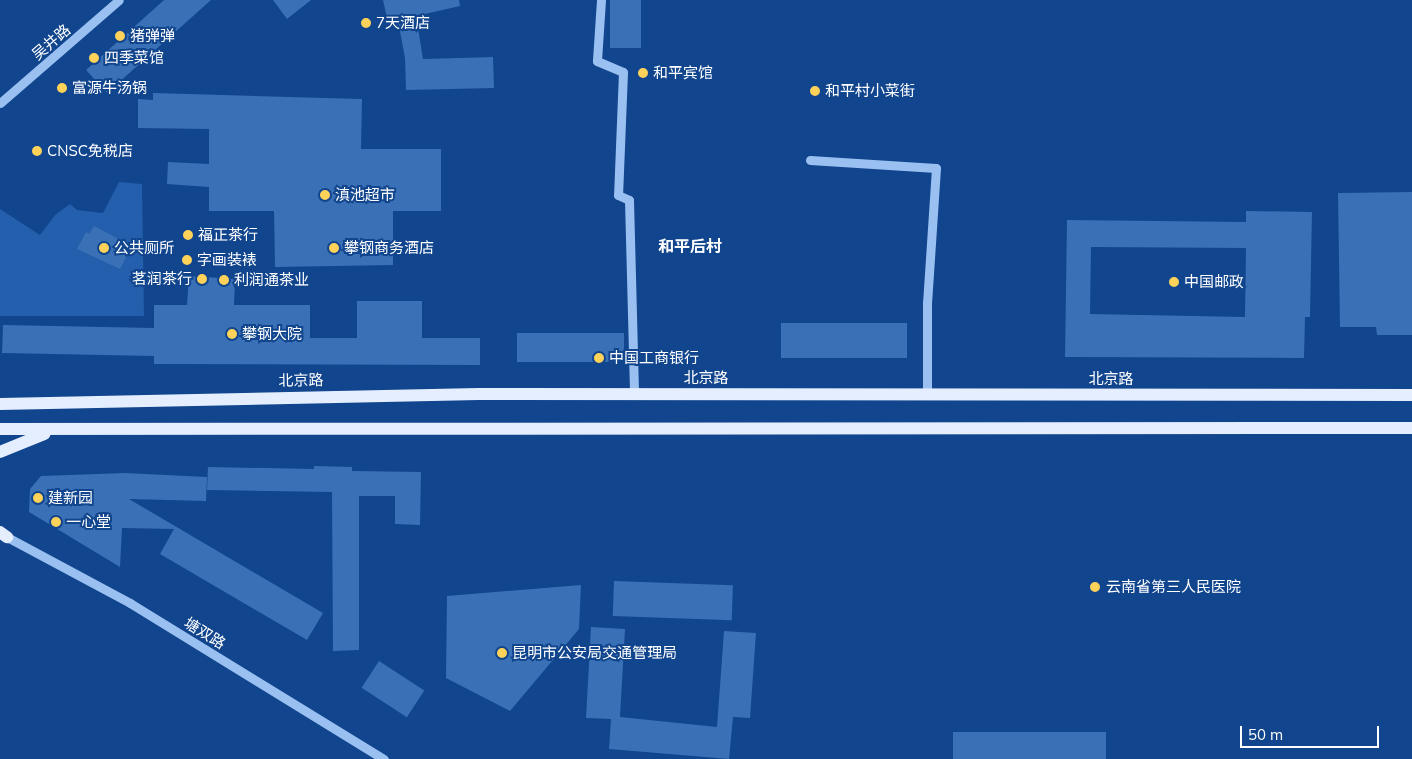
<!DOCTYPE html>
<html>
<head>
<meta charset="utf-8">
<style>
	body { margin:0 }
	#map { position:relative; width:1412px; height:759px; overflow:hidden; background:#11458d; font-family:Mulish,"Noto Sans SC",sans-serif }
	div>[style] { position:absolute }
	.green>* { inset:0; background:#235fac }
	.building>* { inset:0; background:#3a70b6; transform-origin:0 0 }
	.minor>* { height:9px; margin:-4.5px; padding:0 4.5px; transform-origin:4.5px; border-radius:4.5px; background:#9ac0f1 }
	.major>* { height:12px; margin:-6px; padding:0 6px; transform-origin:6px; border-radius:6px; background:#e4eeff }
	.dots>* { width:14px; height:14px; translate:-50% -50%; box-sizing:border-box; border:2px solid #11458d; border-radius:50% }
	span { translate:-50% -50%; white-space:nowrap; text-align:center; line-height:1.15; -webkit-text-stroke:4px #11458d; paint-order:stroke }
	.poi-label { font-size:15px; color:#fff }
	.left { translate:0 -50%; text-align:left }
	.right { translate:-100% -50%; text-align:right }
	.street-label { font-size:15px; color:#fff }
	.neighbourhood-label { font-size:16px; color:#fff; font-weight:700 }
	.scale { position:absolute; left:1240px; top:726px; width:139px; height:22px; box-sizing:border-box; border:2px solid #fff; border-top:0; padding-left:6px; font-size:15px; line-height:18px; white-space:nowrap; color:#fff; -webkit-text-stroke:4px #11458d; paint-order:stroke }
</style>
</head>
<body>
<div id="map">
	<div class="green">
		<i style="clip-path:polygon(119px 182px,142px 184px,144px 316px,0 316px,0 209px,40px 235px,55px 215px,70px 204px,77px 210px,103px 213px)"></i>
	</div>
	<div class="building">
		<i style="clip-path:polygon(164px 0,211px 0,107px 93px,86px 70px)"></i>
		<i style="clip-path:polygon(273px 0,311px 0,287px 19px)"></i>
		<i style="clip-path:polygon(383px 0,459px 0,460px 6px,416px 16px,423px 59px,493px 57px,494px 88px,406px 90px,405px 58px,398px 21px,388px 23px)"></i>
		<i style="left:610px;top:0;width:31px;height:48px"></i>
		<i style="clip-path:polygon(153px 93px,362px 99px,361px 149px,441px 149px,441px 211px,393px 211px,393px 265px,275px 267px,274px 211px,209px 211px,209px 187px,167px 184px,168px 162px,209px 164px,209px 129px,138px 128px,138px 99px,153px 100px)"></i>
		<i style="clip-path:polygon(1412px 192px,1412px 335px,1377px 335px,1376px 327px,1340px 327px,1338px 193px)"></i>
		<i style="clip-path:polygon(evenodd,1246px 211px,1312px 212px,1310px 317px,1305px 317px,1304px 358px,1065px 357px,1067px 220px,1246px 222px,1246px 211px,1091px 247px,1246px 248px,1245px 317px,1090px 314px,1091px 247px)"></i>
		<i style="clip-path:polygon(94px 226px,132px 246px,120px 269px,77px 249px,86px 232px,89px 234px)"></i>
		<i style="clip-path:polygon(189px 276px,235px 279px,234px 305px,310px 305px,310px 338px,357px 338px,357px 301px,422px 301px,422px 338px,480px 338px,480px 365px,154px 364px,154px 356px,2px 353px,3px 325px,154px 328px,154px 305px,187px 305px)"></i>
		<i style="left:907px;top:323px;width:35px;height:126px;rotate:90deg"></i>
		<i style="left:517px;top:333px;width:107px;height:29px"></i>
		<i style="clip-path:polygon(314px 466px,352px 467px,352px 471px,421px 472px,420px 525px,395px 524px,395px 496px,359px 496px,359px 650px,333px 651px,332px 492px,207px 490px,208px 467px,314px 469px)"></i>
		<i style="clip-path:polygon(125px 473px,207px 477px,206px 501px,129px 499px,323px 613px,307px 640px,160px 554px,174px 529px,122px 528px,120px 567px,29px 512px,30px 489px,41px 476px)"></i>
		<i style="left:614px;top:581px;width:119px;height:35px;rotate:2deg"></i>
		<i style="clip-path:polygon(581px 585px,579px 629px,510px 711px,446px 678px,447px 596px)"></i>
		<i style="clip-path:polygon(591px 627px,625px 629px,620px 717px,717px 727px,724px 631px,756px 633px,750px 718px,733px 717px,729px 759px,609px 749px,611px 719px,586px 718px)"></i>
		<i style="left:379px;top:661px;width:54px;height:32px;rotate:33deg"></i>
		<i style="left:1106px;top:732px;width:27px;height:153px;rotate:90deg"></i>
	</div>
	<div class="minor">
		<i style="left:601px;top:0;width:61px;rotate:93.8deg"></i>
		<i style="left:597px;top:61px;width:28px;rotate:23deg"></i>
		<i style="left:623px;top:72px;width:123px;rotate:92.3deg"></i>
		<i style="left:618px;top:195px;width:12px;rotate:24deg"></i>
		<i style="left:629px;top:200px;width:195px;rotate:88.5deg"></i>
		<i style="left:0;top:103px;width:157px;rotate:-40.9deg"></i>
		<i style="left:810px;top:160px;width:126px;rotate:3.6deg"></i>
		<i style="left:936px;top:168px;width:135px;rotate:93.8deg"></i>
		<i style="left:927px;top:303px;width:92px;rotate:90deg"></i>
		<i style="left:7px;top:537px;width:140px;rotate:28.2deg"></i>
		<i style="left:130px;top:603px;width:298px;rotate:31.6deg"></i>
	</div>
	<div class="major">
		<i style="left:0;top:404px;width:479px;rotate:-1.2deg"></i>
		<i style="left:479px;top:394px;width:933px;rotate:0.06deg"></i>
		<i style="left:0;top:429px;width:1412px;rotate:-0.04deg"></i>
		<i style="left:0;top:452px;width:48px;rotate:-22.2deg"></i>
		<i style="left:0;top:532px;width:9px;rotate:36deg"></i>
	</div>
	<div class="dots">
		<i style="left:366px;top:23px;background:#ffd25a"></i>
		<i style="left:120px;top:36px;background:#ffd25a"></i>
		<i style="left:94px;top:58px;background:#ffd25a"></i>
		<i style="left:643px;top:73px;background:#ffd25a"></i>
		<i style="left:62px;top:88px;background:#ffd25a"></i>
		<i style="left:815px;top:91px;background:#ffd25a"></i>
		<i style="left:37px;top:151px;background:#ffd25a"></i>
		<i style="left:325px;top:195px;background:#ffd25a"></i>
		<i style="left:188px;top:235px;background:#ffd25a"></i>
		<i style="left:104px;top:248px;background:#ffd25a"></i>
		<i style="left:334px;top:248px;background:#ffd25a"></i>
		<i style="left:187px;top:260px;background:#ffd25a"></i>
		<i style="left:202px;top:279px;background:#ffd25a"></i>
		<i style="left:224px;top:280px;background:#ffd25a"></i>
		<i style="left:1174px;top:282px;background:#ffd25a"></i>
		<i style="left:232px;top:334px;background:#ffd25a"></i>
		<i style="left:599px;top:358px;background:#ffd25a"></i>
		<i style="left:38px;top:498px;background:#ffd25a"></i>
		<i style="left:56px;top:522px;background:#ffd25a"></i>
		<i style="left:1095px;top:587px;background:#ffd25a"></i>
		<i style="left:502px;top:653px;background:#ffd25a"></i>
	</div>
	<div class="poi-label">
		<span class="left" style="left:376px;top:23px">7天酒店</span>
		<span class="left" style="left:130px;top:36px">猪弹弹</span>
		<span class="left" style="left:104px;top:58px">四季菜馆</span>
		<span class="left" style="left:653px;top:73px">和平宾馆</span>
		<span class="left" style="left:72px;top:88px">富源牛汤锅</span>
		<span class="left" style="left:825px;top:91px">和平村小菜街</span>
		<span class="left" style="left:47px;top:151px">CNSC免税店</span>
		<span class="left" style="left:335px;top:195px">滇池超市</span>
		<span class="left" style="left:198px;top:235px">福正茶行</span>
		<span class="left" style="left:114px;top:248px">公共厕所</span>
		<span class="left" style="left:344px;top:248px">攀钢商务酒店</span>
		<span class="left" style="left:197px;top:260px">字画装裱</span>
		<span class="right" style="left:192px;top:279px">茗润茶行</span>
		<span class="left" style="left:234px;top:280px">利润通茶业</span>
		<span class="left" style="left:1184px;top:282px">中国邮政</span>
		<span class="left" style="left:242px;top:334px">攀钢大院</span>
		<span class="left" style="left:609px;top:358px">中国工商银行</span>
		<span class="left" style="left:48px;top:498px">建新园</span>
		<span class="left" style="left:66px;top:522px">一心堂</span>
		<span class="left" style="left:1106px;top:587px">云南省第三人民医院</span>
		<span class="left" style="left:512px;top:653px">昆明市公安局交通管理局</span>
	</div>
	<div class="street-label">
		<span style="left:51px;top:42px;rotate:-41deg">吴井路</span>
		<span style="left:706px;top:378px">北京路</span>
		<span style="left:1111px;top:379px">北京路</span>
		<span style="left:301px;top:380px;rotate:-1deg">北京路</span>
		<span style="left:205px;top:633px;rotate:32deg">塘双路</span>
	</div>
	<div class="neighbourhood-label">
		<span style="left:690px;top:246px">和平后村</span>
	</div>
	<div class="scale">50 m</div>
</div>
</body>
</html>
